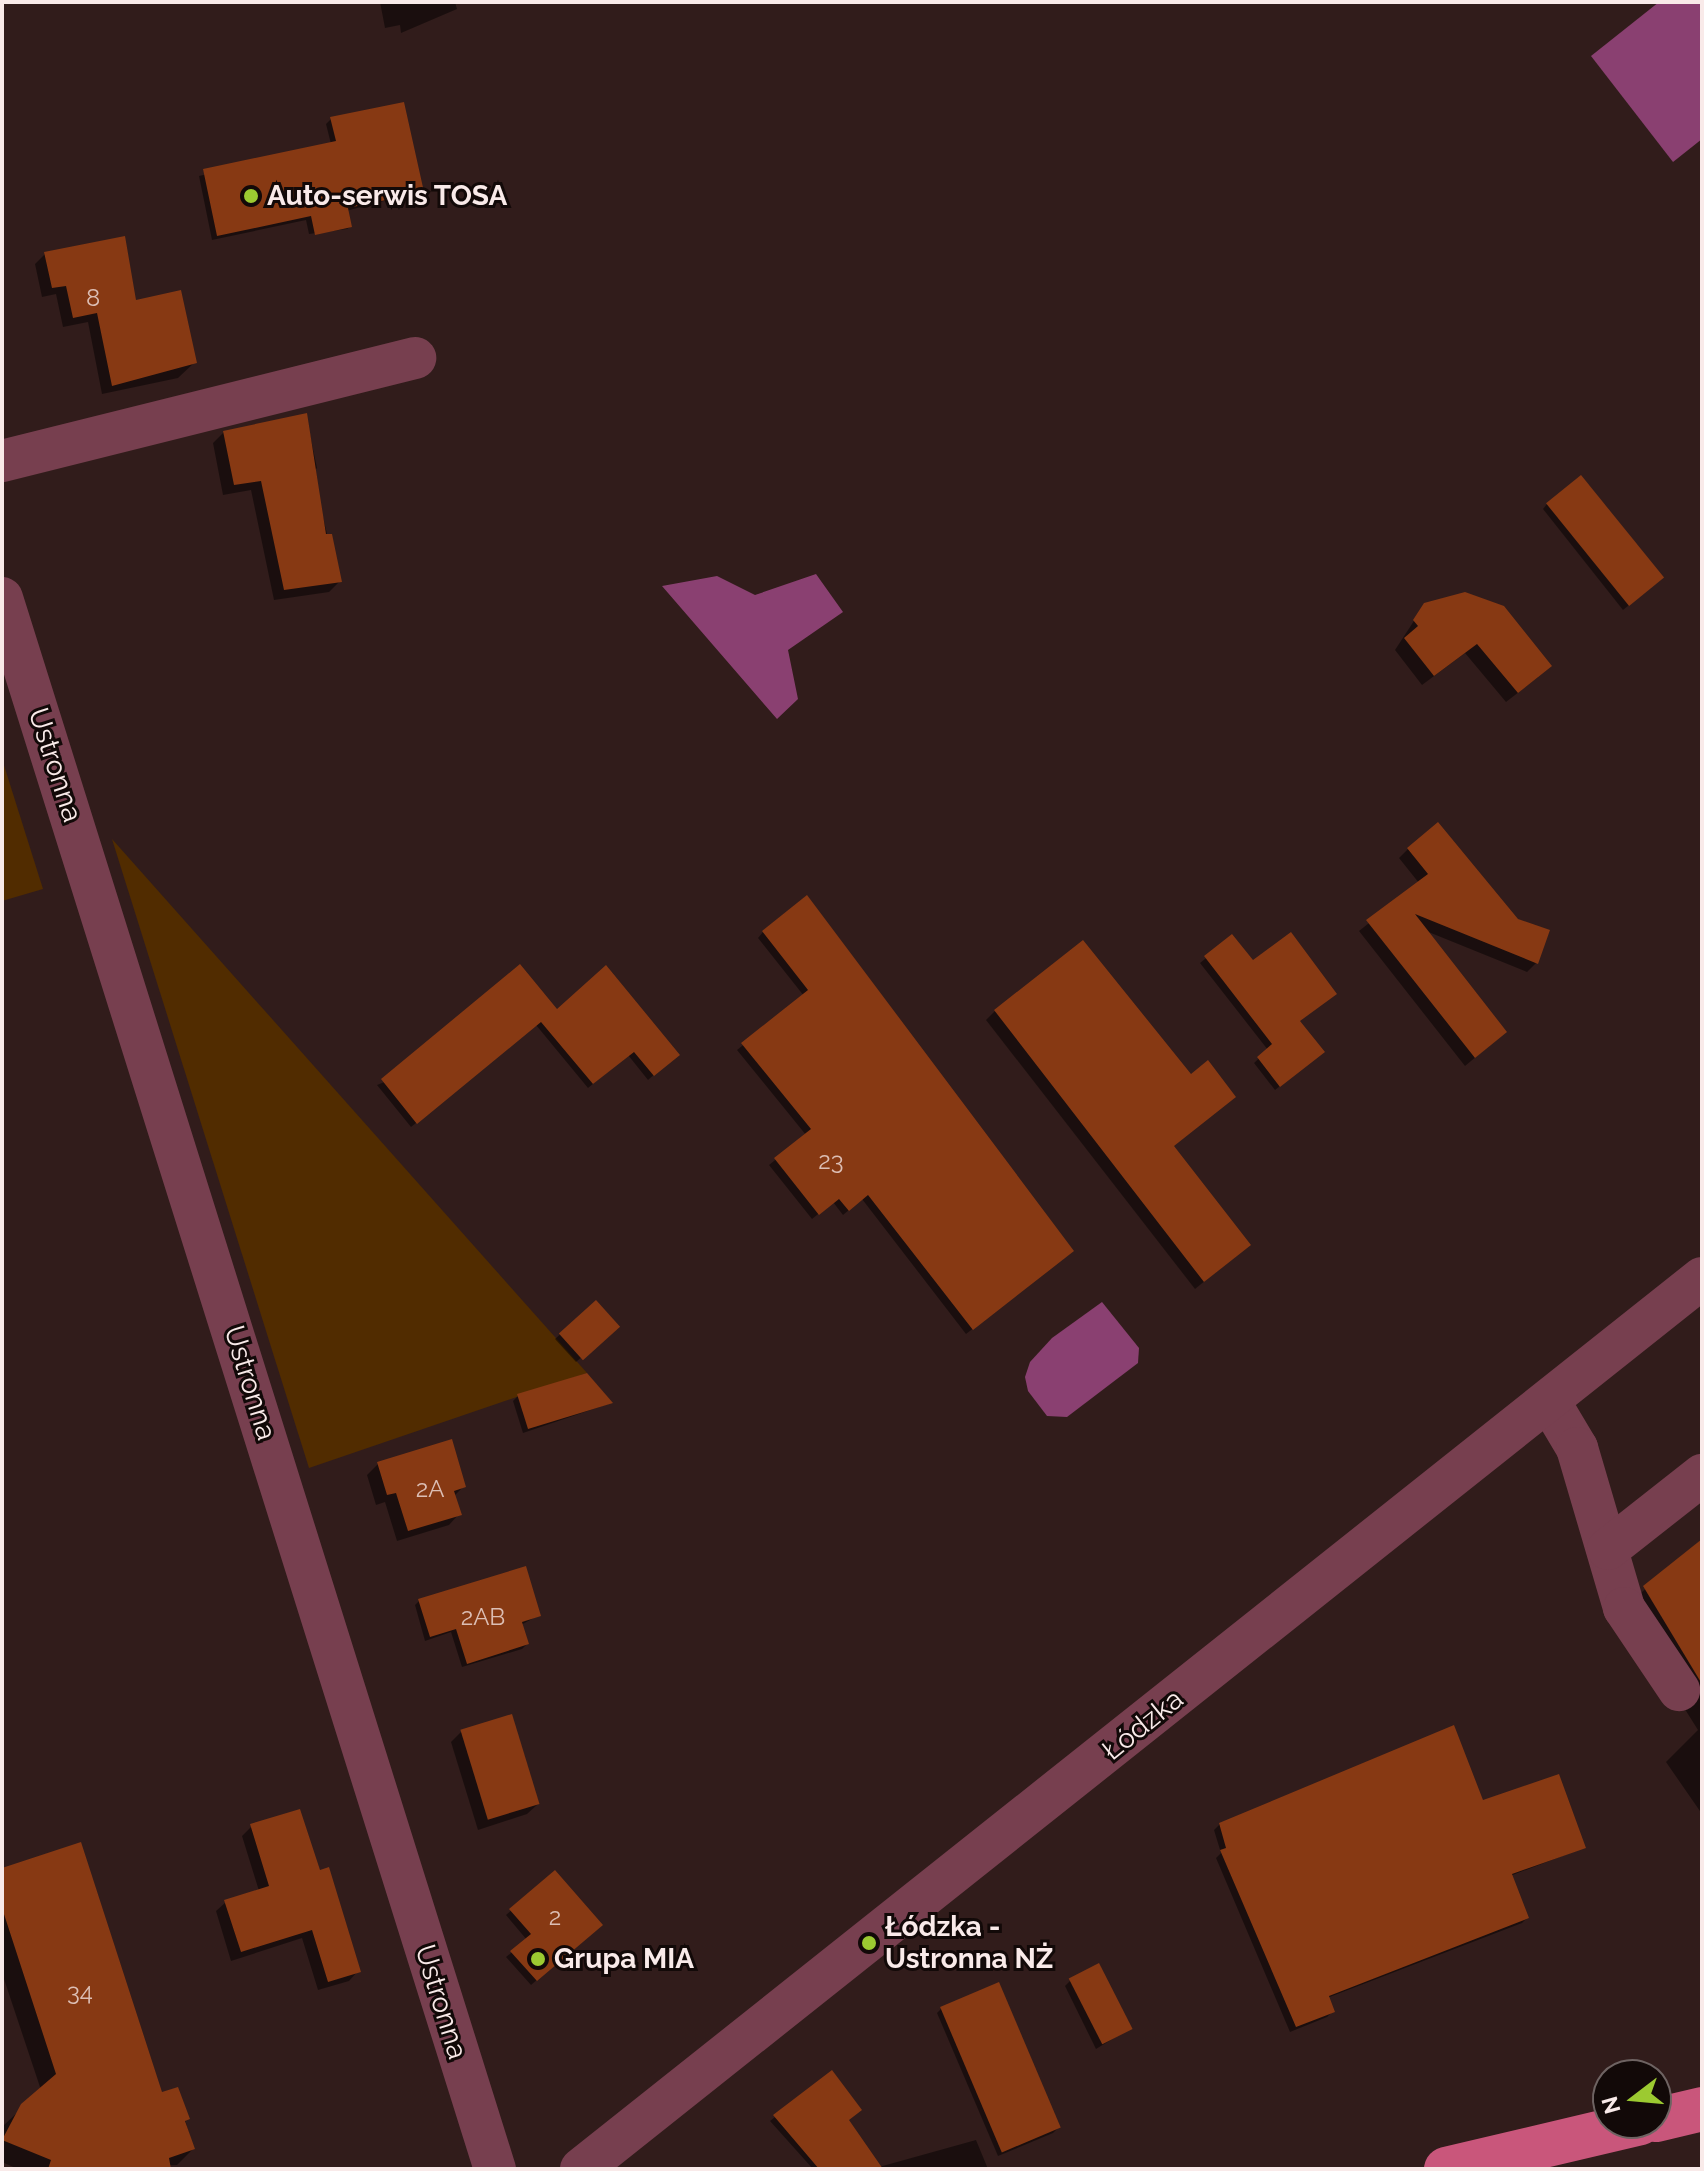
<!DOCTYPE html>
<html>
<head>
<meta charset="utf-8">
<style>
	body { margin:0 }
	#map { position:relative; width:1704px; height:2171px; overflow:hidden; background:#311c1b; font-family:Raleway,sans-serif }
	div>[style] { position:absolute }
	.green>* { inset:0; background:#512c00 }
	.water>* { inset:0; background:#8a4071 }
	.shadow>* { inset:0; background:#0007 }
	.building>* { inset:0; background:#873913; transform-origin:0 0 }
	.minor>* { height:42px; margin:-21px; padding:0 21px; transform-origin:21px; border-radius:21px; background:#773f4f }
	.major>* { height:44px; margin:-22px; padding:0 22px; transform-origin:22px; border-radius:22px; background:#c9567b }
	.dots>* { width:22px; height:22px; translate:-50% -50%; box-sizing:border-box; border:4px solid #120908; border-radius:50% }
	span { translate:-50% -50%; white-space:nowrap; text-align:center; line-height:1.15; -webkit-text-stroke:6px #120908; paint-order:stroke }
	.number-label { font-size:24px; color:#dcbeb4 }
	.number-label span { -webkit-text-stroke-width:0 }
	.poi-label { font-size:28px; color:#f9eae9; font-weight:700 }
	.left { translate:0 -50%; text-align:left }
	.street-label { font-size:28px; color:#f9eae9 }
	.frame { position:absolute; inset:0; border:4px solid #f9eae9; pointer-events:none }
	.north { position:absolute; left:1592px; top:2059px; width:80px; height:80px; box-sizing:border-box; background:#120908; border:2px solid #6e6362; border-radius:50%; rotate:254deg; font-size:22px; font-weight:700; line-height:32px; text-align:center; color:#f9eae9 }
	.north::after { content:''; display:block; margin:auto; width:28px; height:36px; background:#9cca31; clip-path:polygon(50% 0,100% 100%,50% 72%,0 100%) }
</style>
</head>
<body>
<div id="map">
	<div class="green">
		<i style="clip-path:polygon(2px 759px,43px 889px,2px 901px)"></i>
		<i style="clip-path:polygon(112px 839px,587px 1373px,309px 1468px)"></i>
	</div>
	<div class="water">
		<i style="clip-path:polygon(1659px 2px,1702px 2px,1702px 139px,1673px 162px,1591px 56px)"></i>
		<i style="clip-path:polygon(816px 574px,843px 612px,788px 650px,798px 699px,777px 719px,662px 586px,717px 576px,755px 595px)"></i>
		<i style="clip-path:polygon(1102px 1302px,1139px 1348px,1138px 1363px,1067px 1417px,1047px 1416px,1028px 1391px,1025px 1377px,1030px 1362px,1052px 1338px)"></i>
	</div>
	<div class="shadow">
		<i style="clip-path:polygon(380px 2px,455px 2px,457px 9px,401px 33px,400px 25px,385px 28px)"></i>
		<i style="clip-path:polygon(331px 119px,422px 191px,346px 211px,350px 227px,347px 229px,309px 234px,306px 220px,212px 240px,199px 176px,331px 144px,326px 124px)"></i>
		<i style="clip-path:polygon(45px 254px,134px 303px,195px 362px,178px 378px,102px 394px,88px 322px,63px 327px,56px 294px,42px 297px,35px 264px)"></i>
		<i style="clip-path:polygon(306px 416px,317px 468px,312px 473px,339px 582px,329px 592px,274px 600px,251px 490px,223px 495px,213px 443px,224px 432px)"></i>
		<i style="clip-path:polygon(1547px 504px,1656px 583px,1623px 610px,1543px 509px)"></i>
		<i style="clip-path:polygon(1425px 604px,1538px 677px,1506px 702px,1465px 653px,1422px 685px,1395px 650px)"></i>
		<i style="clip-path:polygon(1408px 849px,1517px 920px,1548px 931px,1536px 963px,1527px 972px,1426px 931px,1495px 1041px,1465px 1066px,1359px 931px,1419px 883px,1399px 858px)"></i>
		<i style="clip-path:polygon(763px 932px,1066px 1256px,966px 1334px,862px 1199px,843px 1215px,833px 1202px,812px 1219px,769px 1165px,806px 1135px,737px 1050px,804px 996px,758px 938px)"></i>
		<i style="clip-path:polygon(1232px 937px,1298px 1022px,1318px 1056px,1275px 1090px,1254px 1063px,1268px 1050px,1200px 963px)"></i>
		<i style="clip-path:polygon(995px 1011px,1172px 1147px,1249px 1245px,1195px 1289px,986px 1020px)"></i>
		<i style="clip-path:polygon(556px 1012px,672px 1059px,648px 1080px,628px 1055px,588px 1088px,536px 1025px,411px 1127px,377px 1085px)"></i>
		<i style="clip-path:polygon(596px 1302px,612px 1331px,576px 1362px,555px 1339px)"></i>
		<i style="clip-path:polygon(518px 1396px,611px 1403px,523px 1433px,513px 1401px)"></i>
		<i style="clip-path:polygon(451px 1442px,464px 1486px,454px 1496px,459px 1514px,449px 1525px,397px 1541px,385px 1502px,376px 1505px,367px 1475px,378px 1464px)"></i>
		<i style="clip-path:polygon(1702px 1541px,1702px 1814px,1666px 1762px,1698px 1730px,1622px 1609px)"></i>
		<i style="clip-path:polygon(420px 1600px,539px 1615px,521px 1625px,527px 1644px,522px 1649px,462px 1667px,451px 1632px,425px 1641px,415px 1605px)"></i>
		<i style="clip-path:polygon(461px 1732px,538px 1804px,527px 1814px,478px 1830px,451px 1742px)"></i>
		<i style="clip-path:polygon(1482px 1802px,1583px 1848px,1510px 1876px,1527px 1918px,1522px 1923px,1327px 1998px,1332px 2012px,1327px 2017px,1290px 2032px,1216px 1858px,1221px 1853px,1214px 1830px,1220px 1824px)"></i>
		<i style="clip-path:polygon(252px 1826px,318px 1872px,358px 1971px,349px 1981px,318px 1990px,302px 1938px,231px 1961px,216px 1911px,226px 1902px,259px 1891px,242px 1836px)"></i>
		<i style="clip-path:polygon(2px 1870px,161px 2094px,177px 2089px,193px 2149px,177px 2165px,18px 2169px,2px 2162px,2px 2127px,41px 2090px,2px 1973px)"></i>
		<i style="clip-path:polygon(555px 1873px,595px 1930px,531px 1985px,506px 1957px,527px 1940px,506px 1915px)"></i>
		<i style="clip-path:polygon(1070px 1981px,1129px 2029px,1096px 2049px,1065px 1986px)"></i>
		<i style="clip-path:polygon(942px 2008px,1058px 2128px,1053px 2133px,998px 2156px,937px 2013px)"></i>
		<i style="clip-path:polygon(775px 2117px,879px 2167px,976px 2140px,988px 2169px,813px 2169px,770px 2121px)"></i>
	</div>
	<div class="building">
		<i style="clip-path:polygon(404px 102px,424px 192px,348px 208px,352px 227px,315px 235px,311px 216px,217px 236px,203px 169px,336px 141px,330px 117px)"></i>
		<i style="clip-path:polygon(125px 236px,136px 300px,181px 290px,197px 363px,112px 386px,97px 313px,73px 318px,66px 286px,52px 288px,44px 252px)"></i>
		<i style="clip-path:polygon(307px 413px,326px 534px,332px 534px,342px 582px,284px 590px,261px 481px,234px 485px,223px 431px)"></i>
		<i style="left:1581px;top:475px;width:132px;height:45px;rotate:51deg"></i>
		<i style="clip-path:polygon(1465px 592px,1504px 606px,1552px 666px,1518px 693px,1477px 644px,1434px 676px,1404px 638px,1418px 626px,1413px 620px,1424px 603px)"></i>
		<i style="clip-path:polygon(1438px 822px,1518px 919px,1550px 930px,1538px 964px,1415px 914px,1507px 1032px,1475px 1058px,1366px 920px,1428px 874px,1407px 848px)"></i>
		<i style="clip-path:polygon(807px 895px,1074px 1251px,973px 1330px,868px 1195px,849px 1211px,839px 1199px,819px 1215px,774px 1158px,811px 1129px,741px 1043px,808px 990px,762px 931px)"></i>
		<i style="clip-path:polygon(1291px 932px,1337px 994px,1300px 1021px,1325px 1052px,1280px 1087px,1257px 1057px,1272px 1044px,1204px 956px,1232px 934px,1253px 960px)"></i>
		<i style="clip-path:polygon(1083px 940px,1191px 1074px,1208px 1060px,1236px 1097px,1174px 1146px,1251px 1245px,1204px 1282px,994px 1010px)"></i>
		<i style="clip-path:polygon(520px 964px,557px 1009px,606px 965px,680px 1055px,654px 1076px,634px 1052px,593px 1084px,541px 1022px,417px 1124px,381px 1079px)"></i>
		<i style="left:596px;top:1300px;width:36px;height:50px;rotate:48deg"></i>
		<i style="clip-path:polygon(587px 1373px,613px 1403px,528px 1429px,517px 1394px)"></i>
		<i style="clip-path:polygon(452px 1439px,466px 1487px,454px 1491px,462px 1515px,408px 1531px,396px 1493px,387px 1495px,377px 1462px)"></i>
		<i style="clip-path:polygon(1702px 1539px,1702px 1684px,1643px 1586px)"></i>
		<i style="clip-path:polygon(526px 1566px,541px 1616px,522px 1622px,529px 1644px,467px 1664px,456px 1629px,430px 1637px,418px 1599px)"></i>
		<i style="left:512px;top:1714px;width:94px;height:54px;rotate:73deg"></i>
		<i style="clip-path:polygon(1454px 1725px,1483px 1800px,1559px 1774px,1586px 1848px,1512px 1874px,1529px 1918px,1329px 1996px,1335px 2012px,1296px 2027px,1220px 1850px,1226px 1848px,1219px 1823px)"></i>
		<i style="clip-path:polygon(300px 1809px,320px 1870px,329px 1867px,361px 1972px,328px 1982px,312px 1930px,241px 1952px,224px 1900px,269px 1886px,250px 1824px)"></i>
		<i style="clip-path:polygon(81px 1842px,162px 2092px,178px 2087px,190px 2119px,185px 2121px,195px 2149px,169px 2158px,171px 2169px,48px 2169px,51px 2160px,2px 2140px,21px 2104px,56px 2074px,2px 1908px,2px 1868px)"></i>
		<i style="clip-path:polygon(555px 1870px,603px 1925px,537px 1981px,510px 1951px,531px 1934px,509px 1909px)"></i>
		<i style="left:1099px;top:1963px;width:74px;height:34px;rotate:63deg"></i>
		<i style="left:999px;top:1982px;width:158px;height:64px;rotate:67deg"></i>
		<i style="clip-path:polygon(832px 2070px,862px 2110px,849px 2120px,883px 2169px,819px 2169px,773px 2115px)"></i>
	</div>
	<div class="minor">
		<i style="left:2px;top:461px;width:426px;rotate:-14deg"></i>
		<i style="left:2px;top:598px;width:1647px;rotate:72.58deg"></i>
		<i style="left:1549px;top:1401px;width:55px;rotate:59.2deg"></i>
		<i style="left:1577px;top:1448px;width:167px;rotate:73.6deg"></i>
		<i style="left:1624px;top:1608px;width:99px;rotate:56.1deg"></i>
		<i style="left:1608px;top:1549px;width:120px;rotate:-38.2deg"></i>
		<i style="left:581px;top:2169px;width:1432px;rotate:-38.48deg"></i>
	</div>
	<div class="major">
		<i style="left:1656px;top:2120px;width:47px;rotate:-13.4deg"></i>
		<i style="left:1446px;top:2169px;width:200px;rotate:-13.3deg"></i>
	</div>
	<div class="dots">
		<i style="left:251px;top:196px;background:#9cca31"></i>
		<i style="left:869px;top:1943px;background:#9cca31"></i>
		<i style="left:538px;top:1959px;background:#9cca31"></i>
	</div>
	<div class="number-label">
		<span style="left:93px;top:298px">8</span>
		<span style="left:831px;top:1161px">23</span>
		<span style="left:430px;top:1489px">2A</span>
		<span style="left:483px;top:1617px">2AB</span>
		<span style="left:555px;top:1917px">2</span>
		<span style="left:80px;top:1992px">34</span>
	</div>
	<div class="poi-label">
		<span class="left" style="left:267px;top:196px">Auto-serwis TOSA</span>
		<span class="left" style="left:885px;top:1943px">Łódzka -<br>Ustronna NŻ</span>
		<span class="left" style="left:554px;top:1959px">Grupa MIA</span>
	</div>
	<div class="street-label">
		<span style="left:55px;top:765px;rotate:72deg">Ustronna</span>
		<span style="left:250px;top:1383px;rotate:73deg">Ustronna</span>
		<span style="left:1143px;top:1725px;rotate:-39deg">Łódzka</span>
		<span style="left:441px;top:2002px;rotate:73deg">Ustronna</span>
	</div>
	<div class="frame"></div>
	<div class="north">N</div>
</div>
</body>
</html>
